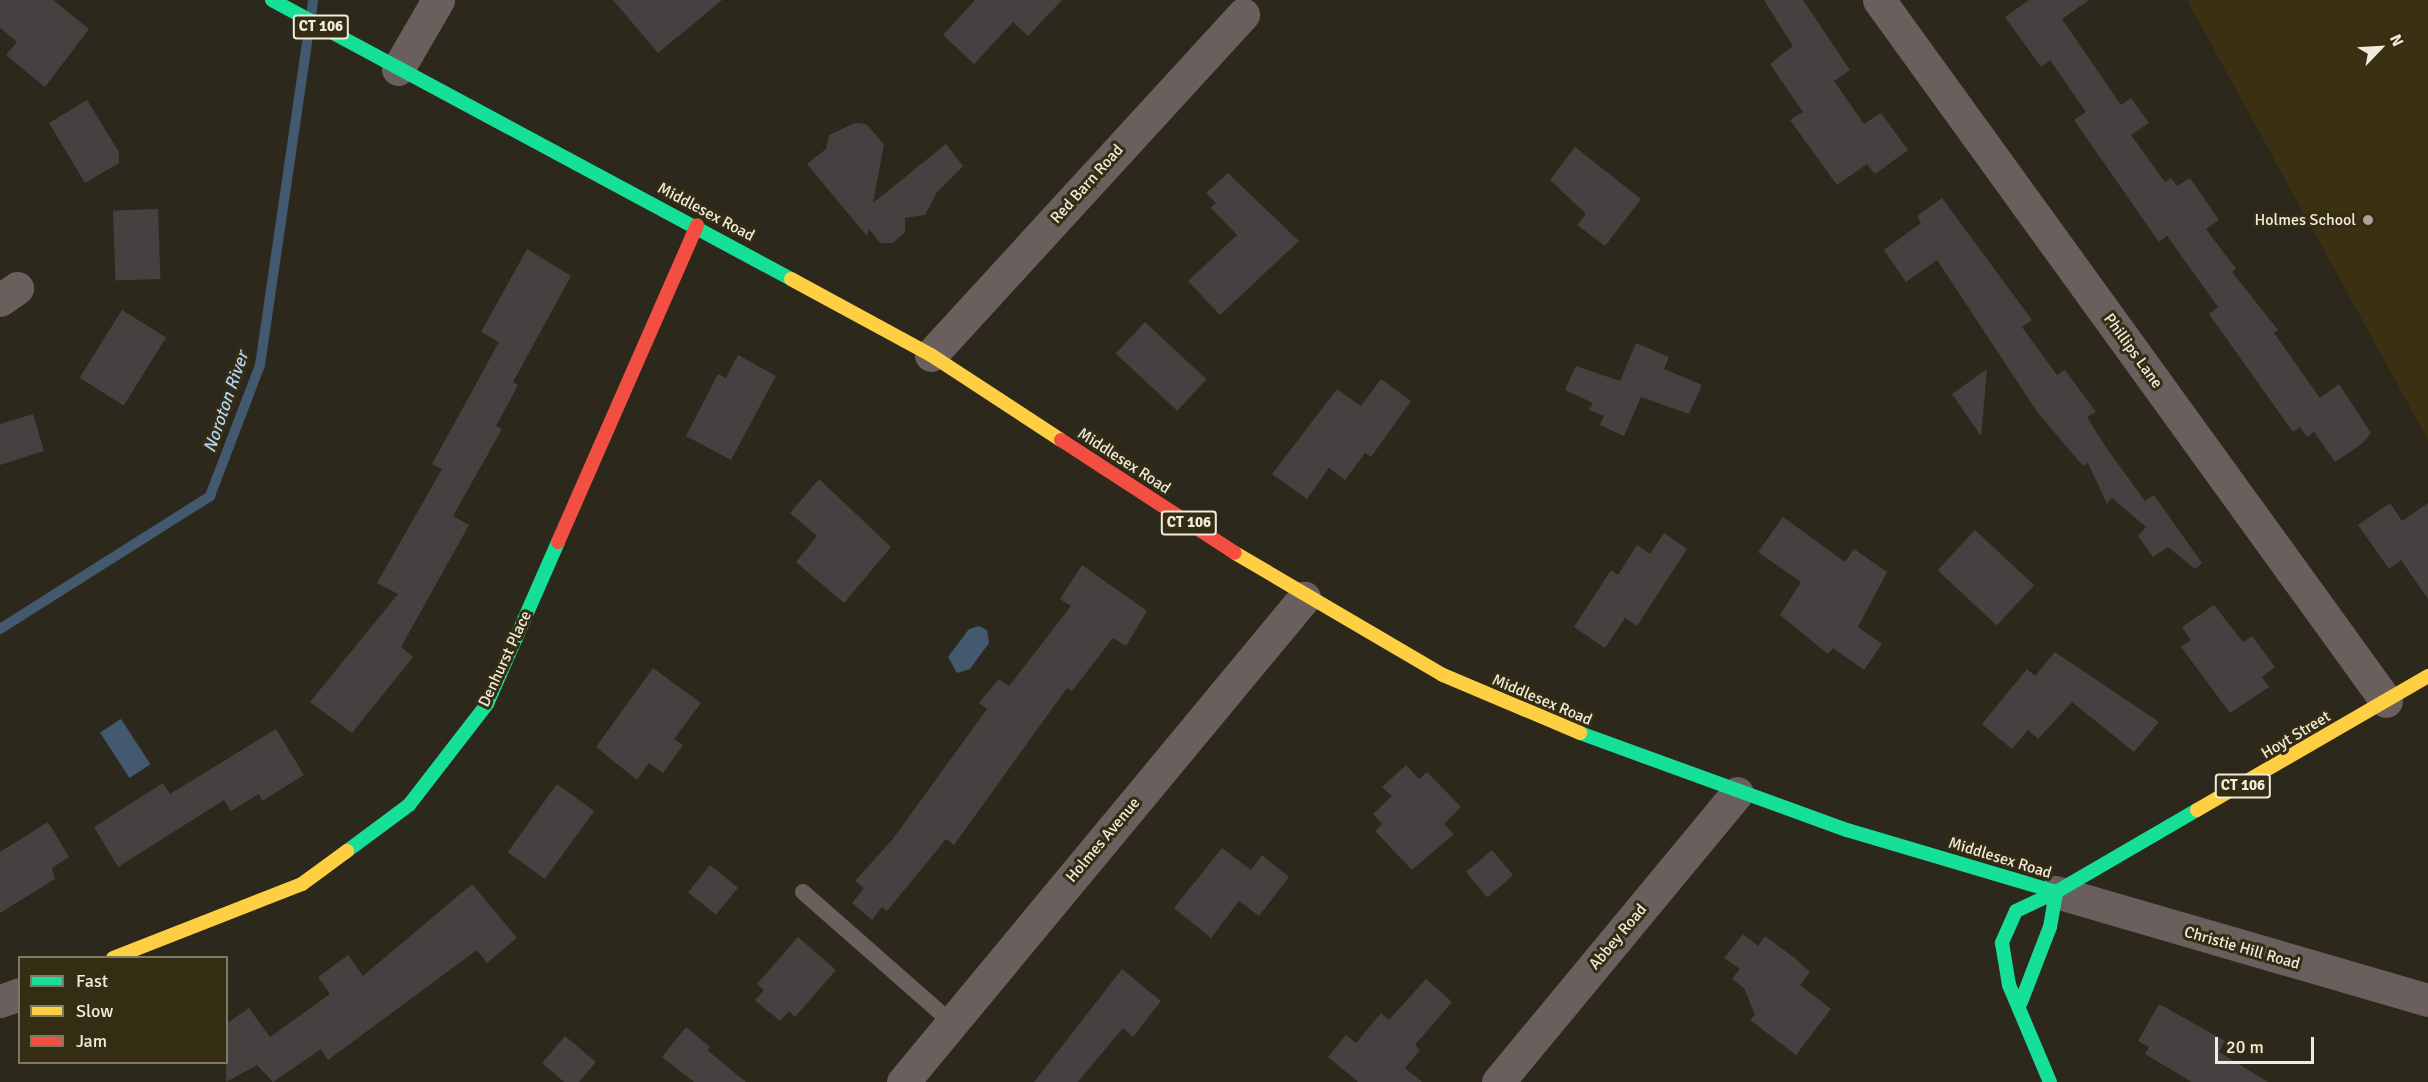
<!DOCTYPE html>
<html>
<head>
<meta charset="utf-8">
<style>
	body { margin:0 }
	#map { position:relative; width:2428px; height:1082px; overflow:hidden; background:#2c281b; font-family:Signika,sans-serif }
	div>[style] { position:absolute }
	.built>* { inset:0; background:#3b3112 }
	.water>* { inset:0; background:#43596f; transform-origin:0 0 }
	.stream>* { height:10px; margin:-5px; padding:0 5px; transform-origin:5px; border-radius:5px; background:#43596f }
	.building>* { inset:0; background:#444140; transform-origin:0 0 }
	.lane>* { height:16px; margin:-8px; padding:0 8px; transform-origin:8px; border-radius:8px; background:#6a5f5d }
	.street>* { height:33px; margin:-16.5px; padding:0 16.5px; transform-origin:16.5px; border-radius:16.5px; background:#6a5f5d }
	.fast>* { height:14px; margin:-7px; padding:0 7px; transform-origin:7px; border-radius:7px; background:#16e098 }
	.slow>* { height:14px; margin:-7px; padding:0 7px; transform-origin:7px; border-radius:7px; background:#ffcf43 }
	.jam>* { height:14px; margin:-7px; padding:0 7px; transform-origin:7px; border-radius:7px; background:#f24e42 }
	.dots>* { width:16px; height:16px; translate:-50% -50%; box-sizing:border-box; border:3px solid #342c13; border-radius:50% }
	span { translate:-50% -50%; white-space:nowrap; text-align:center; line-height:1.15; -webkit-text-stroke:6px #342c13; paint-order:stroke }
	.shield-label span { padding:2px 4px; background:#342c13; border:2px solid; border-radius:4px; -webkit-text-stroke-width:0 }
	.shield-label { font-size:15px; color:#f0ebdc; font-weight:700 }
	.street-label { font-size:16px; color:#f0ebdc }
	.poi-label { font-size:16px; color:#f0ebdc }
	.right { translate:-100% -50%; text-align:right }
	.water-label { font-size:18px; color:#afd3f8; font-style:italic }
	.legend { position:absolute; left:18px; top:956px; width:210px; height:108px; box-sizing:border-box; background:#342c13; border:2px solid #7f7863; margin:0; padding:8px 10px; list-style:none; font-size:18px; color:#f0ebdc }
	.legend li { display:flex; align-items:center; gap:12px; height:30px }
	.legend b { width:30px; border:2px solid #7f7863 }
	.north { position:absolute; left:2350px; top:18px; width:60px; height:60px; -webkit-text-stroke:4px #342c13; paint-order:stroke; rotate:65deg; font-size:16px; font-weight:700; line-height:24px; text-align:center; color:#f0ebdc }
	.north::after { content:''; display:block; margin:auto; width:21px; height:27px; background:#f0ebdc; clip-path:polygon(50% 0,100% 100%,50% 72%,0 100%) }
	.scale { position:absolute; left:2215px; top:1037px; width:99px; height:27px; box-sizing:border-box; border:3px solid #f0ebdc; border-top:0; padding-left:8px; font-size:18px; line-height:21px; white-space:nowrap; color:#f0ebdc; -webkit-text-stroke:4px #342c13; paint-order:stroke }
</style>
</head>
<body>
<div id="map">
	<div class="built">
		<i style="clip-path:polygon(2187px 0,2428px 0,2428px 440px)"></i>
	</div>
	<div class="water">
		<i style="clip-path:polygon(979px 626px,987px 630px,989px 643px,970px 669px,957px 673px,948px 657px,969px 629px)"></i>
		<i style="left:121px;top:719px;width:54px;height:25px;rotate:57deg"></i>
	</div>
	<div class="stream">
		<i style="left:0;top:629px;width:249px;rotate:-32.3deg"></i>
		<i style="left:210px;top:496px;width:140px;rotate:-69.1deg"></i>
		<i style="left:260px;top:365px;width:369px;rotate:-81.7deg"></i>
	</div>
	<div class="building">
		<i style="clip-path:polygon(0 0,53px 0,89px 29px,45px 87px,6px 55px,17px 42px,0 28px)"></i>
		<i style="clip-path:polygon(613px 0,722px 0,658px 53px)"></i>
		<i style="clip-path:polygon(975px 0,1062px 0,1028px 36px,1013px 22px,974px 64px,943px 35px)"></i>
		<i style="clip-path:polygon(1764px 0,1803px 0,1850px 70px,1834px 81px,1864px 124px,1881px 113px,1908px 150px,1875px 174px,1867px 164px,1837px 185px,1790px 120px,1803px 112px,1770px 64px,1793px 46px)"></i>
		<i style="clip-path:polygon(2029px 0,2089px 0,2062px 19px,2121px 105px,2131px 98px,2149px 123px,2131px 135px,2165px 182px,2171px 178px,2177px 186px,2190px 178px,2219px 220px,2206px 229px,2236px 269px,2232px 272px,2278px 330px,2274px 333px,2320px 398px,2339px 384px,2371px 433px,2363px 443px,2335px 462px,2314px 432px,2307px 437px,2300px 427px,2293px 432px,2209px 314px,2218px 307px,2167px 236px,2159px 242px,2074px 120px,2086px 112px,2050px 60px,2041px 67px,2005px 17px)"></i>
		<i style="clip-path:polygon(87px 100px,119px 152px,119px 163px,85px 183px,49px 123px)"></i>
		<i style="clip-path:polygon(855px 123px,866px 124px,884px 144px,873px 203px,946px 144px,963px 166px,937px 192px,925px 215px,905px 218px,905px 232px,893px 243px,880px 243px,869px 229px,867px 236px,807px 164px,826px 149px,829px 135px)"></i>
		<i style="clip-path:polygon(1575px 147px,1641px 199px,1605px 246px,1577px 225px,1586px 214px,1550px 180px)"></i>
		<i style="clip-path:polygon(1228px 173px,1299px 241px,1220px 315px,1188px 281px,1237px 235px,1211px 208px,1216px 203px,1206px 193px)"></i>
		<i style="clip-path:polygon(1942px 198px,2032px 320px,2022px 327px,2057px 375px,2065px 370px,2096px 412px,2087px 417px,2107px 449px,2145px 501px,2154px 495px,2202px 563px,2195px 569px,2168px 547px,2153px 557px,2138px 536px,2146px 527px,2112px 498px,2107px 504px,2088px 463px,2083px 466px,2038px 413px,1937px 260px,1906px 282px,1884px 250px,1921px 223px,1917px 216px)"></i>
		<i style="left:158px;top:209px;width:70px;height:45px;rotate:88deg"></i>
		<i style="clip-path:polygon(527px 249px,571px 276px,513px 382px,518px 385px,496px 426px,502px 429px,453px 516px,469px 525px,401px 647px,413px 657px,352px 733px,310px 702px,398px 594px,377px 583px,442px 469px,432px 464px,499px 342px,481px 332px)"></i>
		<i style="left:122px;top:310px;width:52px;height:80px;rotate:32deg"></i>
		<i style="left:1145px;top:322px;width:84px;height:43px;rotate:43deg"></i>
		<i style="clip-path:polygon(1636px 343px,1669px 357px,1664px 369px,1702px 385px,1689px 414px,1641px 397px,1624px 436px,1600px 425px,1604px 416px,1589px 410px,1593px 403px,1565px 390px,1576px 366px,1620px 381px)"></i>
		<i style="clip-path:polygon(738px 355px,776px 376px,731px 460px,686px 436px,718px 374px,726px 378px)"></i>
		<i style="clip-path:polygon(1987px 369px,1981px 436px,1952px 394px)"></i>
		<i style="clip-path:polygon(1381px 379px,1411px 401px,1371px 457px,1365px 453px,1345px 480px,1329px 468px,1307px 499px,1272px 474px,1337px 389px,1361px 406px)"></i>
		<i style="clip-path:polygon(33px 414px,44px 451px,0 465px,0 424px)"></i>
		<i style="clip-path:polygon(819px 479px,891px 547px,844px 603px,796px 562px,817px 536px,790px 513px)"></i>
		<i style="clip-path:polygon(2390px 503px,2402px 521px,2428px 503px,2428px 599px,2401px 560px,2389px 569px,2358px 525px)"></i>
		<i style="clip-path:polygon(1783px 517px,1845px 562px,1854px 549px,1887px 572px,1858px 627px,1882px 644px,1864px 670px,1833px 648px,1828px 654px,1780px 615px,1801px 582px,1758px 552px)"></i>
		<i style="left:1975px;top:530px;width:81px;height:55px;rotate:43deg"></i>
		<i style="clip-path:polygon(1664px 533px,1687px 549px,1637px 626px,1625px 618px,1605px 648px,1574px 627px,1611px 570px,1618px 575px,1637px 545px,1650px 554px)"></i>
		<i style="clip-path:polygon(1082px 565px,1147px 611px,1126px 646px,1113px 638px,1072px 691px,1067px 688px,954px 845px,946px 839px,887px 911px,882px 907px,872px 920px,852px 903px,864px 888px,855px 881px,892px 840px,987px 709px,979px 703px,999px 679px,1009px 686px,1071px 606px,1060px 599px)"></i>
		<i style="clip-path:polygon(2214px 605px,2243px 642px,2252px 636px,2275px 667px,2262px 677px,2269px 687px,2230px 713px,2181px 647px,2191px 640px,2182px 627px)"></i>
		<i style="clip-path:polygon(2055px 652px,2159px 722px,2134px 752px,2072px 702px,2038px 739px,2028px 730px,2012px 749px,1982px 724px,2027px 669px,2035px 676px)"></i>
		<i style="clip-path:polygon(653px 668px,701px 703px,674px 739px,683px 745px,663px 773px,649px 763px,637px 780px,596px 747px)"></i>
		<i style="clip-path:polygon(276px 729px,304px 775px,262px 801px,259px 794px,231px 811px,224px 800px,118px 867px,94px 827px,163px 783px,170px 794px)"></i>
		<i style="clip-path:polygon(1406px 765px,1419px 779px,1427px 772px,1461px 807px,1444px 824px,1454px 834px,1412px 870px,1375px 831px,1382px 824px,1373px 814px,1392px 796px,1382px 787px)"></i>
		<i style="left:557px;top:784px;width:46px;height:84px;rotate:36deg"></i>
		<i style="clip-path:polygon(48px 822px,69px 857px,52px 868px,55px 879px,0 913px,0 852px)"></i>
		<i style="clip-path:polygon(1222px 848px,1251px 870px,1262px 855px,1289px 877px,1259px 916px,1239px 901px,1211px 938px,1174px 908px)"></i>
		<i style="left:1492px;top:850px;width:33px;height:34px;rotate:50deg"></i>
		<i style="left:710px;top:865px;width:36px;height:35px;rotate:39deg"></i>
		<i style="clip-path:polygon(472px 884px,517px 938px,487px 963px,477px 950px,328px 1060px,321px 1049px,273px 1082px,257px 1065px,226px 1082px,226px 1024px,249px 1008px,270px 1037px,330px 994px,318px 977px,348px 955px,363px 976px)"></i>
		<i style="clip-path:polygon(1743px 934px,1758px 946px,1765px 936px,1796px 959px,1810px 972px,1800px 985px,1831px 1009px,1796px 1055px,1750px 1020px,1755px 1015px,1744px 988px,1732px 979px,1740px 969px,1724px 958px)"></i>
		<i style="clip-path:polygon(798px 937px,836px 970px,795px 1017px,789px 1011px,780px 1021px,755px 1000px,764px 990px,757px 984px)"></i>
		<i style="clip-path:polygon(1122px 969px,1161px 1001px,1133px 1037px,1123px 1028px,1078px 1082px,1034px 1082px)"></i>
		<i style="clip-path:polygon(1426px 979px,1452px 1002px,1415px 1045px,1420px 1050px,1405px 1068px,1422px 1082px,1358px 1082px,1328px 1057px,1346px 1035px,1356px 1043px,1381px 1013px,1389px 1020px)"></i>
		<i style="clip-path:polygon(2159px 1004px,2225px 1041px,2219px 1052px,2268px 1082px,2192px 1082px,2145px 1054px,2149px 1047px,2138px 1041px)"></i>
		<i style="clip-path:polygon(686px 1027px,710px 1047px,707px 1050px,746px 1082px,694px 1082px,662px 1057px)"></i>
		<i style="clip-path:polygon(565px 1036px,596px 1062px,579px 1082px,564px 1082px,542px 1063px)"></i>
	</div>
	<div class="lane">
		<i style="left:803px;top:892px;width:198px;rotate:41.3deg"></i>
	</div>
	<div class="street">
		<i style="left:1879px;top:0;width:865px;rotate:54.12deg"></i>
		<i style="left:398px;top:69px;width:80px;rotate:-59.9deg"></i>
		<i style="left:0;top:300px;width:21px;rotate:-35deg"></i>
		<i style="left:931px;top:355px;width:462px;rotate:-47.5deg"></i>
		<i style="left:2056px;top:892px;width:387px;rotate:16.2deg"></i>
		<i style="left:0;top:1001px;width:21px;rotate:-19deg"></i>
		<i style="left:903px;top:1082px;width:629px;rotate:-50.36deg"></i>
		<i style="left:1498px;top:1082px;width:375px;rotate:-50.4deg"></i>
	</div>
	<div class="fast">
		<i style="left:272px;top:0;width:589px;rotate:28.26deg"></i>
		<i style="left:1580px;top:733px;width:284px;rotate:20deg"></i>
		<i style="left:1847px;top:830px;width:218px;rotate:16.5deg"></i>
		<i style="left:2056px;top:892px;width:163px;rotate:-30.2deg"></i>
		<i style="left:347px;top:851px;width:77px;rotate:-36.6deg"></i>
		<i style="left:409px;top:805px;width:128px;rotate:-52.3deg"></i>
		<i style="left:487px;top:704px;width:177px;rotate:-66.3deg"></i>
		<i style="left:2021px;top:1002px;width:80px;rotate:-68.9deg"></i>
		<i style="left:2050px;top:927px;width:36px;rotate:-80deg"></i>
		<i style="left:2056px;top:892px;width:44px;rotate:154.6deg"></i>
		<i style="left:2016px;top:911px;width:35px;rotate:114deg"></i>
		<i style="left:2002px;top:943px;width:43px;rotate:80.5deg"></i>
		<i style="left:2009px;top:985px;width:105px;rotate:67.1deg"></i>
	</div>
	<div class="slow">
		<i style="left:791px;top:279px;width:159px;rotate:28.5deg"></i>
		<i style="left:931px;top:355px;width:155px;rotate:33.2deg"></i>
		<i style="left:1235px;top:553px;width:241px;rotate:30.4deg"></i>
		<i style="left:1443px;top:675px;width:149px;rotate:22.9deg"></i>
		<i style="left:2197px;top:810px;width:267px;rotate:-30.1deg"></i>
		<i style="left:113px;top:958px;width:203px;rotate:-21.4deg"></i>
		<i style="left:302px;top:884px;width:56px;rotate:-36.3deg"></i>
	</div>
	<div class="jam">
		<i style="left:1061px;top:440px;width:207px;rotate:33deg"></i>
		<i style="left:558px;top:542px;width:346px;rotate:-66.3deg"></i>
	</div>
	<div class="dots">
		<i style="left:2368px;top:220px;background:#aba798"></i>
	</div>
	<div class="shield-label">
		<span style="left:321px;top:27px">CT 106</span>
		<span style="left:1189px;top:523px">CT 106</span>
		<span style="left:2243px;top:786px">CT 106</span>
	</div>
	<div class="street-label">
		<span style="left:1087px;top:184px;rotate:-48deg">Red Barn Road</span>
		<span style="left:706px;top:212px;rotate:28deg">Middlesex Road</span>
		<span style="left:2133px;top:351px;rotate:54deg">Phillips Lane</span>
		<span style="left:1124px;top:461px;rotate:33deg">Middlesex Road</span>
		<span style="left:505px;top:659px;rotate:-65deg">Denhurst Place</span>
		<span style="left:1542px;top:700px;rotate:23deg">Middlesex Road</span>
		<span style="left:2296px;top:735px;rotate:-31deg">Hoyt Street</span>
		<span style="left:1103px;top:840px;rotate:-50deg">Holmes Avenue</span>
		<span style="left:2000px;top:858px;rotate:17deg">Middlesex Road</span>
		<span style="left:1618px;top:937px;rotate:-50deg">Abbey Road</span>
		<span style="left:2242px;top:948px;rotate:16deg">Christie Hill Road</span>
	</div>
	<div class="poi-label">
		<span class="right" style="left:2356px;top:220px">Holmes School</span>
	</div>
	<div class="water-label">
		<span style="left:226px;top:402px;rotate:-71deg">Noroton River</span>
	</div>
	<ul class="legend">
	<li><b style="height:8px;background:#16e098"></b>Fast</li>
	<li><b style="height:8px;background:#ffcf43"></b>Slow</li>
	<li><b style="height:8px;background:#f24e42"></b>Jam</li>
	</ul>
	<div class="north">N</div>
	<div class="scale">20 m</div>
</div>
</body>
</html>
